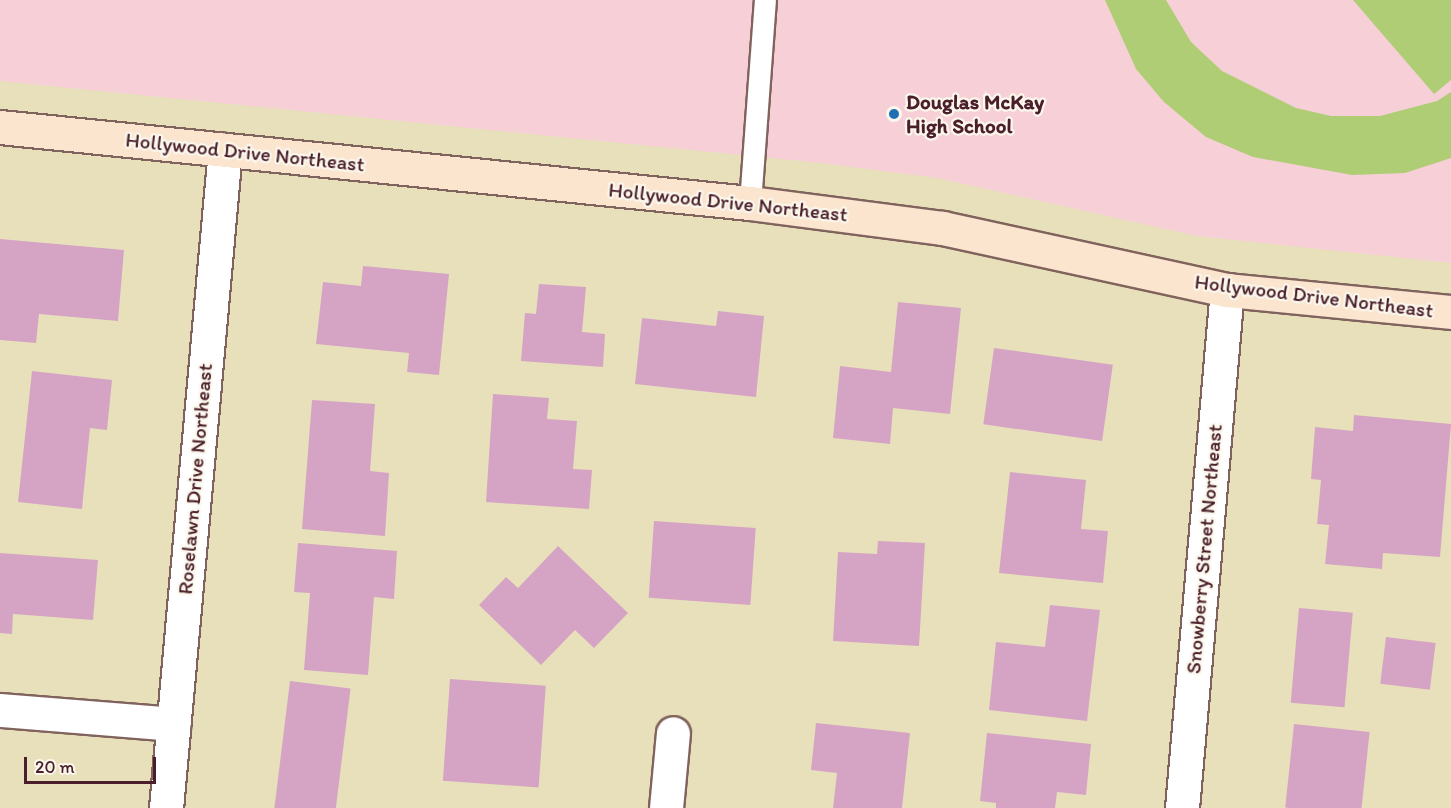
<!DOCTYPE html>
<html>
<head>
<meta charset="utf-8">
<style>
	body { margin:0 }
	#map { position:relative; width:1451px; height:808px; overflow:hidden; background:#e8e0ba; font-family:Itim,sans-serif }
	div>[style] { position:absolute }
	.built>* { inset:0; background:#f6cfd7 }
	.green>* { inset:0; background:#aecd74 }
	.building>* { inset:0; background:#d5a4c5; transform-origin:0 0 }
	.roads { filter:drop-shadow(2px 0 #81635d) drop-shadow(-2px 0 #81635d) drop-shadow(0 2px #81635d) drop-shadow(0 -2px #81635d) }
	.lane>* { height:21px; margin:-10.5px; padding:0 10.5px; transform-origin:10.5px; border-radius:10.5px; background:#fff }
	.street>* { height:33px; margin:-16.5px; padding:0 16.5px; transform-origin:16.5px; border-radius:16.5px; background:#fff }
	.secondary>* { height:33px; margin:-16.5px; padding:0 16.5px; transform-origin:16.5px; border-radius:16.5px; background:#fbe5cf }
	.dots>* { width:16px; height:16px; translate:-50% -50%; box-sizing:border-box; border:3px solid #fbf7ec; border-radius:50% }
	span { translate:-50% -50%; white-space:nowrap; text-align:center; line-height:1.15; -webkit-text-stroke:4.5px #fbf7ec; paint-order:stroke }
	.poi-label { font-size:21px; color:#4a1f2b; font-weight:700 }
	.left { translate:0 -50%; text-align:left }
	.street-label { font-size:21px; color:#4a1f2b }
	.scale { position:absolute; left:24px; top:757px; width:132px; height:27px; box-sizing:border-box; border:3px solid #4a1f2b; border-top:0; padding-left:8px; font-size:18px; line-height:21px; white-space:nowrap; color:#4a1f2b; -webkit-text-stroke:4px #fbf7ec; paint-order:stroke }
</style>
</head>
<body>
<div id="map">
	<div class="built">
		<i style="clip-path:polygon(0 0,1451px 0,1451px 263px,1197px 236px,937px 178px,821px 163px,0 81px)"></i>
	</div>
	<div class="green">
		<i style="clip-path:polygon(1105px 0,1166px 0,1191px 42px,1222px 71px,1296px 108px,1331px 116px,1380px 116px,1437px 101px,1451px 92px,1451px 158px,1405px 173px,1352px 175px,1253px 157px,1206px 137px,1164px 102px,1136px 69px)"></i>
		<i style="clip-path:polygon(1353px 0,1451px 0,1451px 80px,1434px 94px)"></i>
	</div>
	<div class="building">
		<i style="clip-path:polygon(0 239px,124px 250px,118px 321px,39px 314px,36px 343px,0 340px)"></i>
		<i style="clip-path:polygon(363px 266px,449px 274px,439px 375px,407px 372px,409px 353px,316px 344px,323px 282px,361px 286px)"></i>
		<i style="clip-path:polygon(539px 284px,586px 287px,582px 332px,605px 334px,603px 367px,521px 361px,525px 313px,536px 314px)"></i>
		<i style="clip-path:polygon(898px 302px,961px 308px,950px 414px,893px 408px,890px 444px,833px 438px,840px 366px,891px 372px)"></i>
		<i style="clip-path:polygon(718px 311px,764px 316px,756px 397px,635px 384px,642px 318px,716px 326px)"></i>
		<i style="left:994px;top:348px;width:120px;height:77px;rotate:8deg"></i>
		<i style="clip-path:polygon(32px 371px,112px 380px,107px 430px,90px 428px,82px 509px,18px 502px)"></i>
		<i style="clip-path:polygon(493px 394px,549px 398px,547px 419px,577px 421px,573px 469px,592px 470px,589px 509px,486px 502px)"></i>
		<i style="clip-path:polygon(312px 400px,375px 404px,370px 471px,389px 473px,385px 536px,302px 529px)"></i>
		<i style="clip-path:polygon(1354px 415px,1451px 424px,1440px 557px,1383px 553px,1382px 569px,1325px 564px,1329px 525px,1317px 524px,1321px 480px,1311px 479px,1315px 427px,1353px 431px)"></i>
		<i style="clip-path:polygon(1010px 472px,1086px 480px,1081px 529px,1108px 531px,1103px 583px,999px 573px)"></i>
		<i style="left:654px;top:521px;width:102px;height:77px;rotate:4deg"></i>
		<i style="clip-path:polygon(878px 541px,925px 543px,919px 646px,833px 641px,838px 552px,877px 554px)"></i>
		<i style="clip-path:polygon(298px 543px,397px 551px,394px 599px,374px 597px,368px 675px,304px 670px,310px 593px,294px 592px)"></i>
		<i style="clip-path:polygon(558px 546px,628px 613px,594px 648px,575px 630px,541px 665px,479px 605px,506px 577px,518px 588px)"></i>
		<i style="clip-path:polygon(0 553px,98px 560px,93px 620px,13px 614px,12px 634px,0 633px)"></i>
		<i style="clip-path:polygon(1050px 605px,1100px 610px,1087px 721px,989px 710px,996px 642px,1045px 647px)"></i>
		<i style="left:1299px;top:608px;width:54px;height:95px;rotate:5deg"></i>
		<i style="left:1386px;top:637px;width:50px;height:47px;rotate:7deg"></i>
		<i style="left:450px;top:679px;width:96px;height:102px;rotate:4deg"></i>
		<i style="left:290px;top:681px;width:61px;height:128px;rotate:7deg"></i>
		<i style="clip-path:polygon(816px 723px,910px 733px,902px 808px,833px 808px,837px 773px,811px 770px)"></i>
		<i style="left:1294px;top:724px;width:76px;height:84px;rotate:6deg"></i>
		<i style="clip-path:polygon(987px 733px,1091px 744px,1086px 795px,1057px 792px,1055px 808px,996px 808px,996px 803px,980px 801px)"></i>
	</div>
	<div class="roads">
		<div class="lane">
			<i style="left:750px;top:203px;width:204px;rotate:-85.8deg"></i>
		</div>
		<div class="street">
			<i style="left:0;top:710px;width:174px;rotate:4.6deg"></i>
			<i style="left:166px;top:808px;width:661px;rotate:-84.88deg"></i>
			<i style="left:666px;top:808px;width:75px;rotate:-84.7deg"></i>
			<i style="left:1182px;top:808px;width:520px;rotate:-85.04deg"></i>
		</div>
		<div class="secondary">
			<i style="left:0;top:127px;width:754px;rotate:5.79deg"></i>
			<i style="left:750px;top:203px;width:194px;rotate:7.4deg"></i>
			<i style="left:942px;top:228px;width:292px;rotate:12.3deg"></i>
			<i style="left:1227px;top:290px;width:225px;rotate:5.6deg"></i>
		</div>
	</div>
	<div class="dots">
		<i style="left:894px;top:114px;background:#1f6fb2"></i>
	</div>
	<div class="poi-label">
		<span class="left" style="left:906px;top:114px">Douglas McKay<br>High School</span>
	</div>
	<div class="street-label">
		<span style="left:245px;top:152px;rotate:6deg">Hollywood Drive Northeast</span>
		<span style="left:728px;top:202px;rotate:6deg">Hollywood Drive Northeast</span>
		<span style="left:1314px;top:296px;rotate:7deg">Hollywood Drive Northeast</span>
		<span style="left:195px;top:479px;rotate:-85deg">Roselawn Drive Northeast</span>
		<span style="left:1204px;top:549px;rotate:-85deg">Snowberry Street Northeast</span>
	</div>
	<div class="scale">20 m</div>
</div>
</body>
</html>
